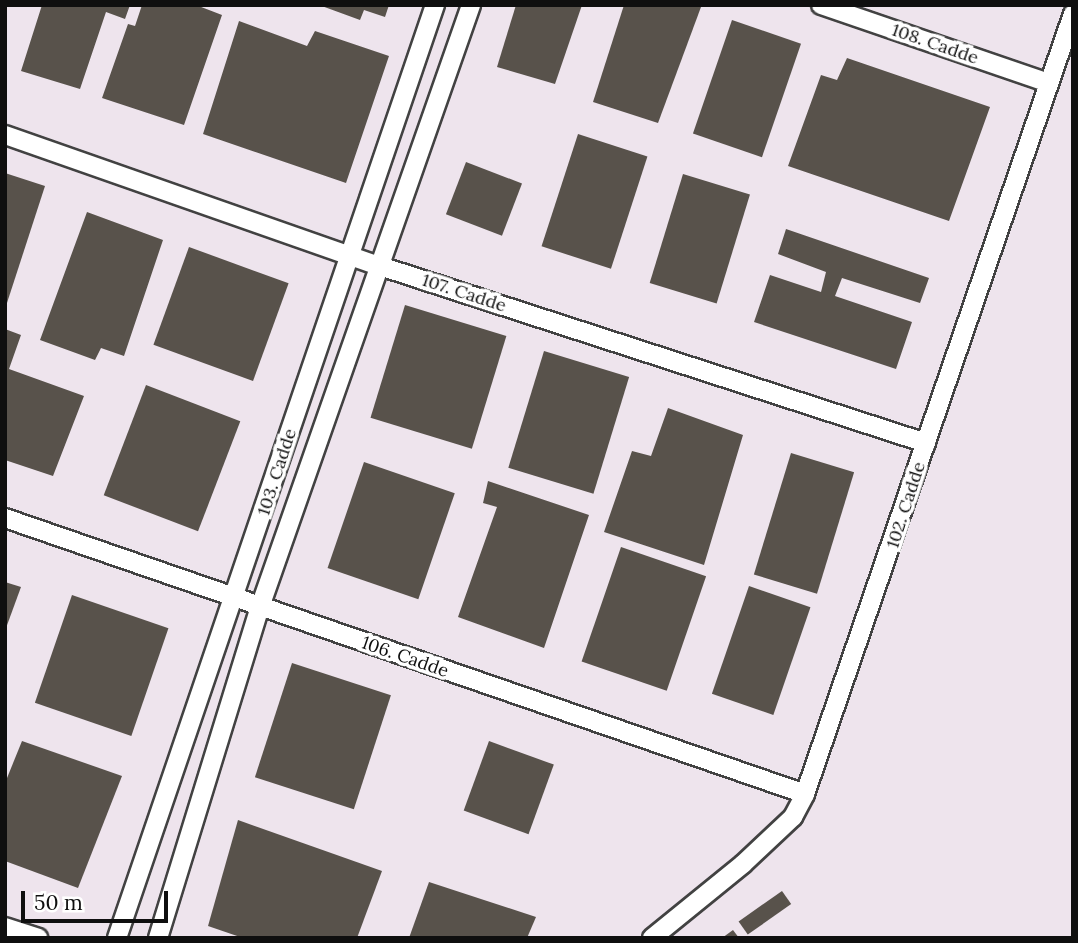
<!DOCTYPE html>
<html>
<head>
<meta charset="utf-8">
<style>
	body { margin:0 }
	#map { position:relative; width:1078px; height:943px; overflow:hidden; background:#fffff2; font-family:Lora,serif }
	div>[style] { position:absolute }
	.industrial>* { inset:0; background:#eee4ed; transform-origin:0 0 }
	.building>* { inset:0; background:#58524b; transform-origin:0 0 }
	.roads { filter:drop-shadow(2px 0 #424242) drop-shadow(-2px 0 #424242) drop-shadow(0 2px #424242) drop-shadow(0 -2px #424242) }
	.minor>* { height:18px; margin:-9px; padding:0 9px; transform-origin:9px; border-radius:9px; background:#fff }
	span { translate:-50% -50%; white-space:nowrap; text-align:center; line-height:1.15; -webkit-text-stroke:7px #fff; paint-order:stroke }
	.street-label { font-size:18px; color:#0f0f0f }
	.frame { position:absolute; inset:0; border:7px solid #0f0f0f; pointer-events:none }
	.scale { position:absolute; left:21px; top:891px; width:147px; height:32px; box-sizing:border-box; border:4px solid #0f0f0f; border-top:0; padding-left:9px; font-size:21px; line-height:24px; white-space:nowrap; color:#0f0f0f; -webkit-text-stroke:5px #fff; paint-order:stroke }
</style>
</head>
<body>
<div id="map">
	<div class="industrial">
		<i style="left:5px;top:5px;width:1068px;height:933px"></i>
	</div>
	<div class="building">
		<i style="clip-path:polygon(42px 5px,130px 5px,125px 19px,106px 12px,80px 89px,21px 71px)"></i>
		<i style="clip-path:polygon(142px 5px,196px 5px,222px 15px,184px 125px,102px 98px,128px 24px,135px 26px)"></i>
		<i style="clip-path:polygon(319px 5px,389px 5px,385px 17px,364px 10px,360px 20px)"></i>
		<i style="clip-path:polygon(516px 5px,582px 5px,555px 84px,497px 67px)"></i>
		<i style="clip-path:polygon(624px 5px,701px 7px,658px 123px,593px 102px)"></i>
		<i style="left:732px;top:20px;width:73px;height:120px;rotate:19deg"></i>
		<i style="clip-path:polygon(239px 21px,307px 46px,315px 31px,389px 56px,346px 183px,203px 134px)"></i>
		<i style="clip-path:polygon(847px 58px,990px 107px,949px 221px,788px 166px,821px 75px,837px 80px)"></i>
		<i style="left:578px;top:134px;width:73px;height:118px;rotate:18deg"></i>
		<i style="left:466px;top:162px;width:60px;height:56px;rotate:21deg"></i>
		<i style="clip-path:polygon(5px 173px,45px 186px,6px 306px,5px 306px)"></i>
		<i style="left:683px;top:174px;width:70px;height:114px;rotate:17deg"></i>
		<i style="clip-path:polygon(87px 212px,163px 240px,124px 356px,101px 348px,95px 360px,40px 340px)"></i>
		<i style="clip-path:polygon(786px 229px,929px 278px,920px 303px,842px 278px,835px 296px,912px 322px,896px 369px,754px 322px,770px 275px,821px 292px,826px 272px,778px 254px)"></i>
		<i style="left:189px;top:247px;width:106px;height:104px;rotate:20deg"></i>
		<i style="left:405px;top:305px;width:106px;height:118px;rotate:17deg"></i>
		<i style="clip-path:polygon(5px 329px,21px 335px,9px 369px,84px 396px,53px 476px,5px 460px)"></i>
		<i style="left:544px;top:351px;width:89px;height:122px;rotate:17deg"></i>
		<i style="left:146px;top:385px;width:101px;height:118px;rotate:21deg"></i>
		<i style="clip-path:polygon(668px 408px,743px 435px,704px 565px,604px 532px,632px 451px,651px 456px)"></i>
		<i style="left:791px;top:453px;width:66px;height:127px;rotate:17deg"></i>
		<i style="left:364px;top:462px;width:96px;height:112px;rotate:19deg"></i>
		<i style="clip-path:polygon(488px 481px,589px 515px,544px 648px,458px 617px,497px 507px,483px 503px)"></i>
		<i style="left:621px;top:547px;width:90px;height:121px;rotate:19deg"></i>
		<i style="clip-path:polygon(5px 582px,21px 587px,6px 628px,5px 628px)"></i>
		<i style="left:749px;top:586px;width:65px;height:114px;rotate:19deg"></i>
		<i style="left:72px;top:595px;width:102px;height:114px;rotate:19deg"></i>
		<i style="left:292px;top:663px;width:104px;height:120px;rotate:18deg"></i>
		<i style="clip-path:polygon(22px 741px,122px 776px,78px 888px,5px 861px,5px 783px)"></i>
		<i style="left:489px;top:741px;width:69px;height:74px;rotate:20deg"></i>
		<i style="clip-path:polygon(238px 820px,382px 871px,357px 938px,243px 938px,208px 926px)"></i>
		<i style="clip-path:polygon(429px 882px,536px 917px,527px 938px,409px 938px)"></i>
		<i style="left:782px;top:891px;width:16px;height:53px;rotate:55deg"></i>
		<i style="clip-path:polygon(733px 930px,739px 938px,722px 938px)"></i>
	</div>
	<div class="roads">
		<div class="minor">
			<i style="left:821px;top:5px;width:241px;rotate:18.9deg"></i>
			<i style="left:5px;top:135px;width:397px;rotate:19.3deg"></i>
			<i style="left:380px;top:266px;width:574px;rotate:17.96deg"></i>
			<i style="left:5px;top:518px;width:846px;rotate:19.03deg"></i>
			<i style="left:5px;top:927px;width:35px;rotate:18deg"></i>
			<i style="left:117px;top:938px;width:986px;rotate:-71.18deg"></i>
			<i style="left:158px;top:938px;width:346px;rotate:-72.9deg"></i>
			<i style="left:260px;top:607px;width:638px;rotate:-70.68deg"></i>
			<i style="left:652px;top:938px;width:117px;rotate:-39.1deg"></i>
			<i style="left:743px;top:864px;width:69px;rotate:-43.2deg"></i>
			<i style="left:793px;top:817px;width:26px;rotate:-62deg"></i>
			<i style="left:805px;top:794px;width:825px;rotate:-71.04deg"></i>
		</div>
	</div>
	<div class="street-label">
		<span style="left:935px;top:44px;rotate:19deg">108. Cadde</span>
		<span style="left:464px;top:293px;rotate:18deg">107. Cadde</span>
		<span style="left:277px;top:472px;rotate:-72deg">103. Cadde</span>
		<span style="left:906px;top:505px;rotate:-72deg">102. Cadde</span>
		<span style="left:405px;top:657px;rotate:19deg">106. Cadde</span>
	</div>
	<div class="frame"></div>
	<div class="scale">50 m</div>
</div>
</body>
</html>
